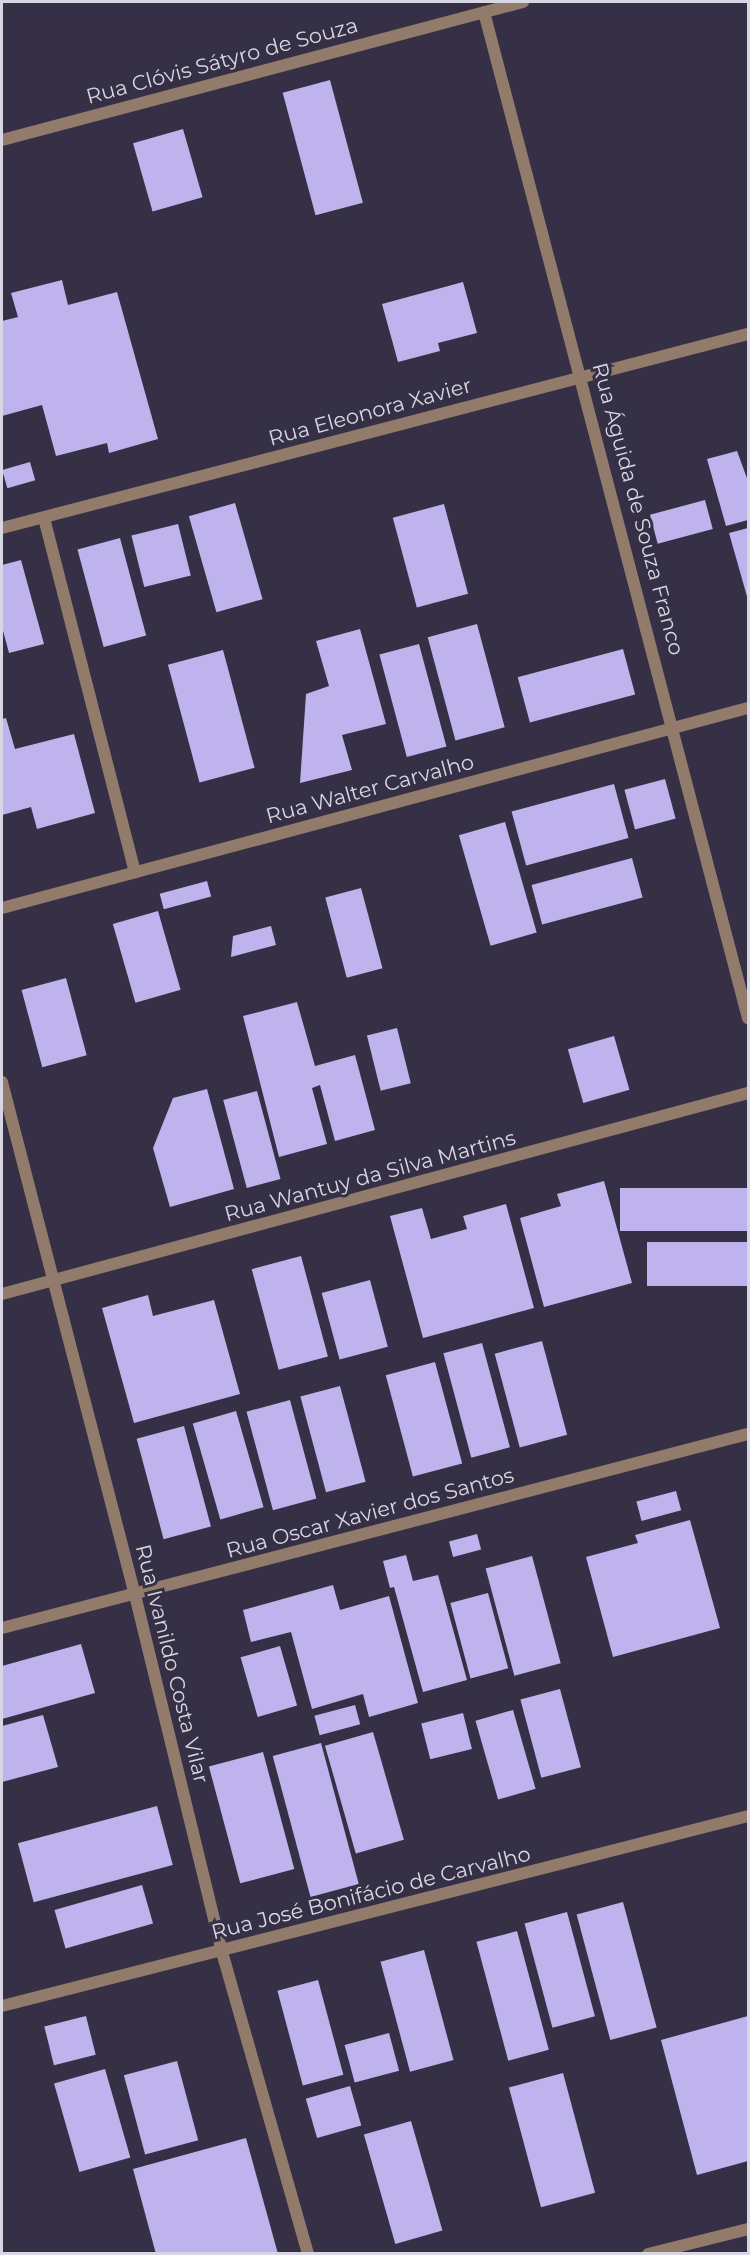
<!DOCTYPE html>
<html>
<head>
<meta charset="utf-8">
<style>
	body { margin:0 }
	#map { position:relative; width:750px; height:2255px; overflow:hidden; background:#353045; font-family:Montserrat,sans-serif }
	div>[style] { position:absolute }
	.building>* { inset:0; background:#bfb3ed; transform-origin:0 0 }
	.lane>* { height:12px; margin:-6px; padding:0 6px; transform-origin:6px; border-radius:6px; background:#927b6b }
	.street>* { height:12px; margin:-6px; padding:0 6px; transform-origin:6px; border-radius:6px; background:#927b6b }
	span { translate:-50% -50%; white-space:nowrap; text-align:center; line-height:1.15; -webkit-text-stroke:6px #353045; paint-order:stroke }
	.street-label { font-size:21px; color:#d8d6e3 }
	.frame { position:absolute; inset:0; border:3px solid #d8d6e3; pointer-events:none }
</style>
</head>
<body>
<div id="map">
	<div class="building">
		<i style="left:330px;top:80px;width:127px;height:49px;rotate:75deg"></i>
		<i style="left:183px;top:129px;width:71px;height:52px;rotate:74deg"></i>
		<i style="clip-path:polygon(62px 280px,68px 305px,117px 292px,158px 439px,109px 453px,107px 443px,56px 456px,42px 405px,2px 416px,2px 321px,18px 317px,11px 293px)"></i>
		<i style="clip-path:polygon(463px 282px,477px 333px,438px 343px,440px 351px,398px 362px,382px 304px)"></i>
		<i style="clip-path:polygon(737px 451px,748px 481px,748px 520px,726px 526px,707px 459px)"></i>
		<i style="left:30px;top:462px;width:19px;height:29px;rotate:74deg"></i>
		<i style="left:705px;top:500px;width:30px;height:57px;rotate:75deg"></i>
		<i style="left:235px;top:503px;width:100px;height:48px;rotate:74deg"></i>
		<i style="left:444px;top:504px;width:93px;height:53px;rotate:75deg"></i>
		<i style="left:178px;top:524px;width:53px;height:48px;rotate:76deg"></i>
		<i style="clip-path:polygon(748px 528px,748px 600px,729px 533px)"></i>
		<i style="left:120px;top:538px;width:101px;height:44px;rotate:75deg"></i>
		<i style="clip-path:polygon(21px 560px,44px 644px,9px 653px,2px 627px,2px 565px)"></i>
		<i style="left:477px;top:624px;width:107px;height:51px;rotate:75deg"></i>
		<i style="clip-path:polygon(360px 629px,386px 724px,342px 735px,352px 770px,300px 783px,306px 694px,329px 686px,316px 641px)"></i>
		<i style="left:419px;top:644px;width:106px;height:41px;rotate:75deg"></i>
		<i style="left:623px;top:649px;width:47px;height:109px;rotate:75deg"></i>
		<i style="left:223px;top:650px;width:122px;height:57px;rotate:75deg"></i>
		<i style="clip-path:polygon(6px 718px,15px 749px,74px 734px,95px 813px,37px 829px,31px 807px,2px 815px,2px 719px)"></i>
		<i style="left:665px;top:779px;width:41px;height:42px;rotate:75deg"></i>
		<i style="left:614px;top:784px;width:56px;height:106px;rotate:75deg"></i>
		<i style="left:505px;top:822px;width:115px;height:48px;rotate:74deg"></i>
		<i style="left:632px;top:858px;width:41px;height:104px;rotate:75deg"></i>
		<i style="left:207px;top:881px;width:16px;height:49px;rotate:75deg"></i>
		<i style="left:361px;top:888px;width:83px;height:37px;rotate:75deg"></i>
		<i style="left:158px;top:911px;width:82px;height:47px;rotate:74deg"></i>
		<i style="clip-path:polygon(271px 926px,276px 945px,231px 957px,233px 936px)"></i>
		<i style="left:66px;top:978px;width:80px;height:46px;rotate:75deg"></i>
		<i style="clip-path:polygon(297px 1002px,315px 1066px,355px 1055px,375px 1130px,335px 1141px,320px 1085px,312px 1088px,327px 1144px,279px 1157px,243px 1016px)"></i>
		<i style="left:397px;top:1028px;width:57px;height:31px;rotate:76deg"></i>
		<i style="left:614px;top:1036px;width:56px;height:48px;rotate:74deg"></i>
		<i style="clip-path:polygon(207px 1089px,234px 1189px,170px 1207px,153px 1148px,173px 1098px)"></i>
		<i style="left:257px;top:1091px;width:91px;height:35px;rotate:75deg"></i>
		<i style="clip-path:polygon(604px 1181px,632px 1283px,544px 1307px,520px 1218px,561px 1206px,557px 1194px)"></i>
		<i style="left:748px;top:1188px;width:43px;height:128px;rotate:90deg"></i>
		<i style="clip-path:polygon(506px 1204px,534px 1308px,423px 1338px,390px 1216px,422px 1208px,431px 1239px,467px 1229px,463px 1216px)"></i>
		<i style="left:748px;top:1242px;width:44px;height:101px;rotate:90deg"></i>
		<i style="left:301px;top:1256px;width:104px;height:51px;rotate:75deg"></i>
		<i style="left:370px;top:1280px;width:69px;height:50px;rotate:75deg"></i>
		<i style="clip-path:polygon(148px 1295px,153px 1316px,214px 1300px,240px 1394px,134px 1423px,102px 1308px)"></i>
		<i style="left:542px;top:1341px;width:97px;height:49px;rotate:75deg"></i>
		<i style="left:482px;top:1343px;width:108px;height:40px;rotate:75deg"></i>
		<i style="left:435px;top:1362px;width:105px;height:51px;rotate:75deg"></i>
		<i style="left:340px;top:1386px;width:99px;height:41px;rotate:75deg"></i>
		<i style="left:290px;top:1400px;width:102px;height:45px;rotate:75deg"></i>
		<i style="left:236px;top:1411px;width:100px;height:45px;rotate:74deg"></i>
		<i style="left:184px;top:1426px;width:104px;height:49px;rotate:75deg"></i>
		<i style="left:676px;top:1491px;width:20px;height:41px;rotate:75deg"></i>
		<i style="clip-path:polygon(690px 1520px,720px 1628px,613px 1657px,586px 1557px,638px 1543px,635px 1535px)"></i>
		<i style="left:477px;top:1534px;width:16px;height:29px;rotate:75deg"></i>
		<i style="clip-path:polygon(406px 1555px,413px 1581px,438px 1575px,467px 1680px,423px 1692px,394px 1587px,390px 1588px,383px 1561px)"></i>
		<i style="left:532px;top:1556px;width:111px;height:48px;rotate:75deg"></i>
		<i style="clip-path:polygon(333px 1585px,340px 1610px,389px 1596px,418px 1703px,369px 1717px,363px 1694px,312px 1709px,291px 1632px,251px 1642px,243px 1610px)"></i>
		<i style="left:488px;top:1593px;width:78px;height:39px;rotate:75deg"></i>
		<i style="clip-path:polygon(81px 1644px,95px 1693px,2px 1719px,2px 1666px)"></i>
		<i style="left:280px;top:1646px;width:62px;height:41px;rotate:74deg"></i>
		<i style="left:560px;top:1689px;width:81px;height:41px;rotate:75deg"></i>
		<i style="left:355px;top:1705px;width:20px;height:42px;rotate:75deg"></i>
		<i style="left:513px;top:1710px;width:82px;height:39px;rotate:74deg"></i>
		<i style="left:463px;top:1713px;width:37px;height:43px;rotate:76deg"></i>
		<i style="clip-path:polygon(43px 1715px,58px 1767px,2px 1782px,2px 1726px)"></i>
		<i style="left:373px;top:1732px;width:112px;height:50px;rotate:74deg"></i>
		<i style="left:321px;top:1743px;width:146px;height:50px;rotate:75deg"></i>
		<i style="left:263px;top:1752px;width:121px;height:56px;rotate:75deg"></i>
		<i style="left:157px;top:1806px;width:61px;height:144px;rotate:75deg"></i>
		<i style="left:142px;top:1885px;width:40px;height:91px;rotate:74deg"></i>
		<i style="left:623px;top:1902px;width:130px;height:48px;rotate:75deg"></i>
		<i style="left:567px;top:1912px;width:108px;height:44px;rotate:75deg"></i>
		<i style="left:517px;top:1931px;width:123px;height:42px;rotate:75deg"></i>
		<i style="left:424px;top:1950px;width:114px;height:45px;rotate:75deg"></i>
		<i style="left:318px;top:1980px;width:98px;height:42px;rotate:75deg"></i>
		<i style="left:86px;top:2016px;width:40px;height:43px;rotate:76deg"></i>
		<i style="clip-path:polygon(748px 2016px,748px 2161px,697px 2175px,661px 2040px)"></i>
		<i style="left:389px;top:2033px;width:39px;height:46px;rotate:75deg"></i>
		<i style="left:177px;top:2061px;width:82px;height:55px;rotate:75deg"></i>
		<i style="left:105px;top:2069px;width:92px;height:53px;rotate:74deg"></i>
		<i style="left:563px;top:2073px;width:124px;height:56px;rotate:75deg"></i>
		<i style="left:350px;top:2086px;width:41px;height:46px;rotate:74deg"></i>
		<i style="left:411px;top:2121px;width:114px;height:49px;rotate:74deg"></i>
		<i style="clip-path:polygon(246px 2138px,278px 2254px,156px 2254px,133px 2169px)"></i>
	</div>
	<div class="lane">
		<i style="left:44px;top:518px;width:366px;rotate:75.6deg"></i>
	</div>
	<div class="street">
		<i style="left:484px;top:12px;width:1040px;rotate:75.3deg"></i>
		<i style="left:2px;top:140px;width:539px;rotate:-14.84deg"></i>
		<i style="left:2px;top:528px;width:771px;rotate:-14.58deg"></i>
		<i style="left:2px;top:908px;width:772px;rotate:-15.01deg"></i>
		<i style="left:2px;top:1082px;width:530px;rotate:75.47deg"></i>
		<i style="left:135px;top:1595px;width:367px;rotate:76.3deg"></i>
		<i style="left:222px;top:1952px;width:314px;rotate:74.1deg"></i>
		<i style="left:2px;top:1294px;width:773px;rotate:-15.08deg"></i>
		<i style="left:2px;top:1628px;width:771px;rotate:-14.58deg"></i>
		<i style="left:2px;top:2006px;width:770px;rotate:-14.29deg"></i>
		<i style="left:648px;top:2254px;width:103px;rotate:-14deg"></i>
	</div>
	<div class="street-label">
		<span style="left:222px;top:61px;rotate:-15deg">Rua Clóvis Sátyro de Souza</span>
		<span style="left:370px;top:412px;rotate:-15deg">Rua Eleonora Xavier</span>
		<span style="left:638px;top:509px;rotate:75deg">Rua Águida de Souza Franco</span>
		<span style="left:370px;top:789px;rotate:-15deg">Rua Walter Carvalho</span>
		<span style="left:370px;top:1176px;rotate:-15deg">Rua Wantuy da Silva Martins</span>
		<span style="left:370px;top:1513px;rotate:-15deg">Rua Oscar Xavier dos Santos</span>
		<span style="left:172px;top:1664px;rotate:76deg">Rua Ivanildo Costa Vilar</span>
		<span style="left:371px;top:1893px;rotate:-14deg">Rua José Bonifácio de Carvalho</span>
	</div>
	<div class="frame"></div>
</div>
</body>
</html>
